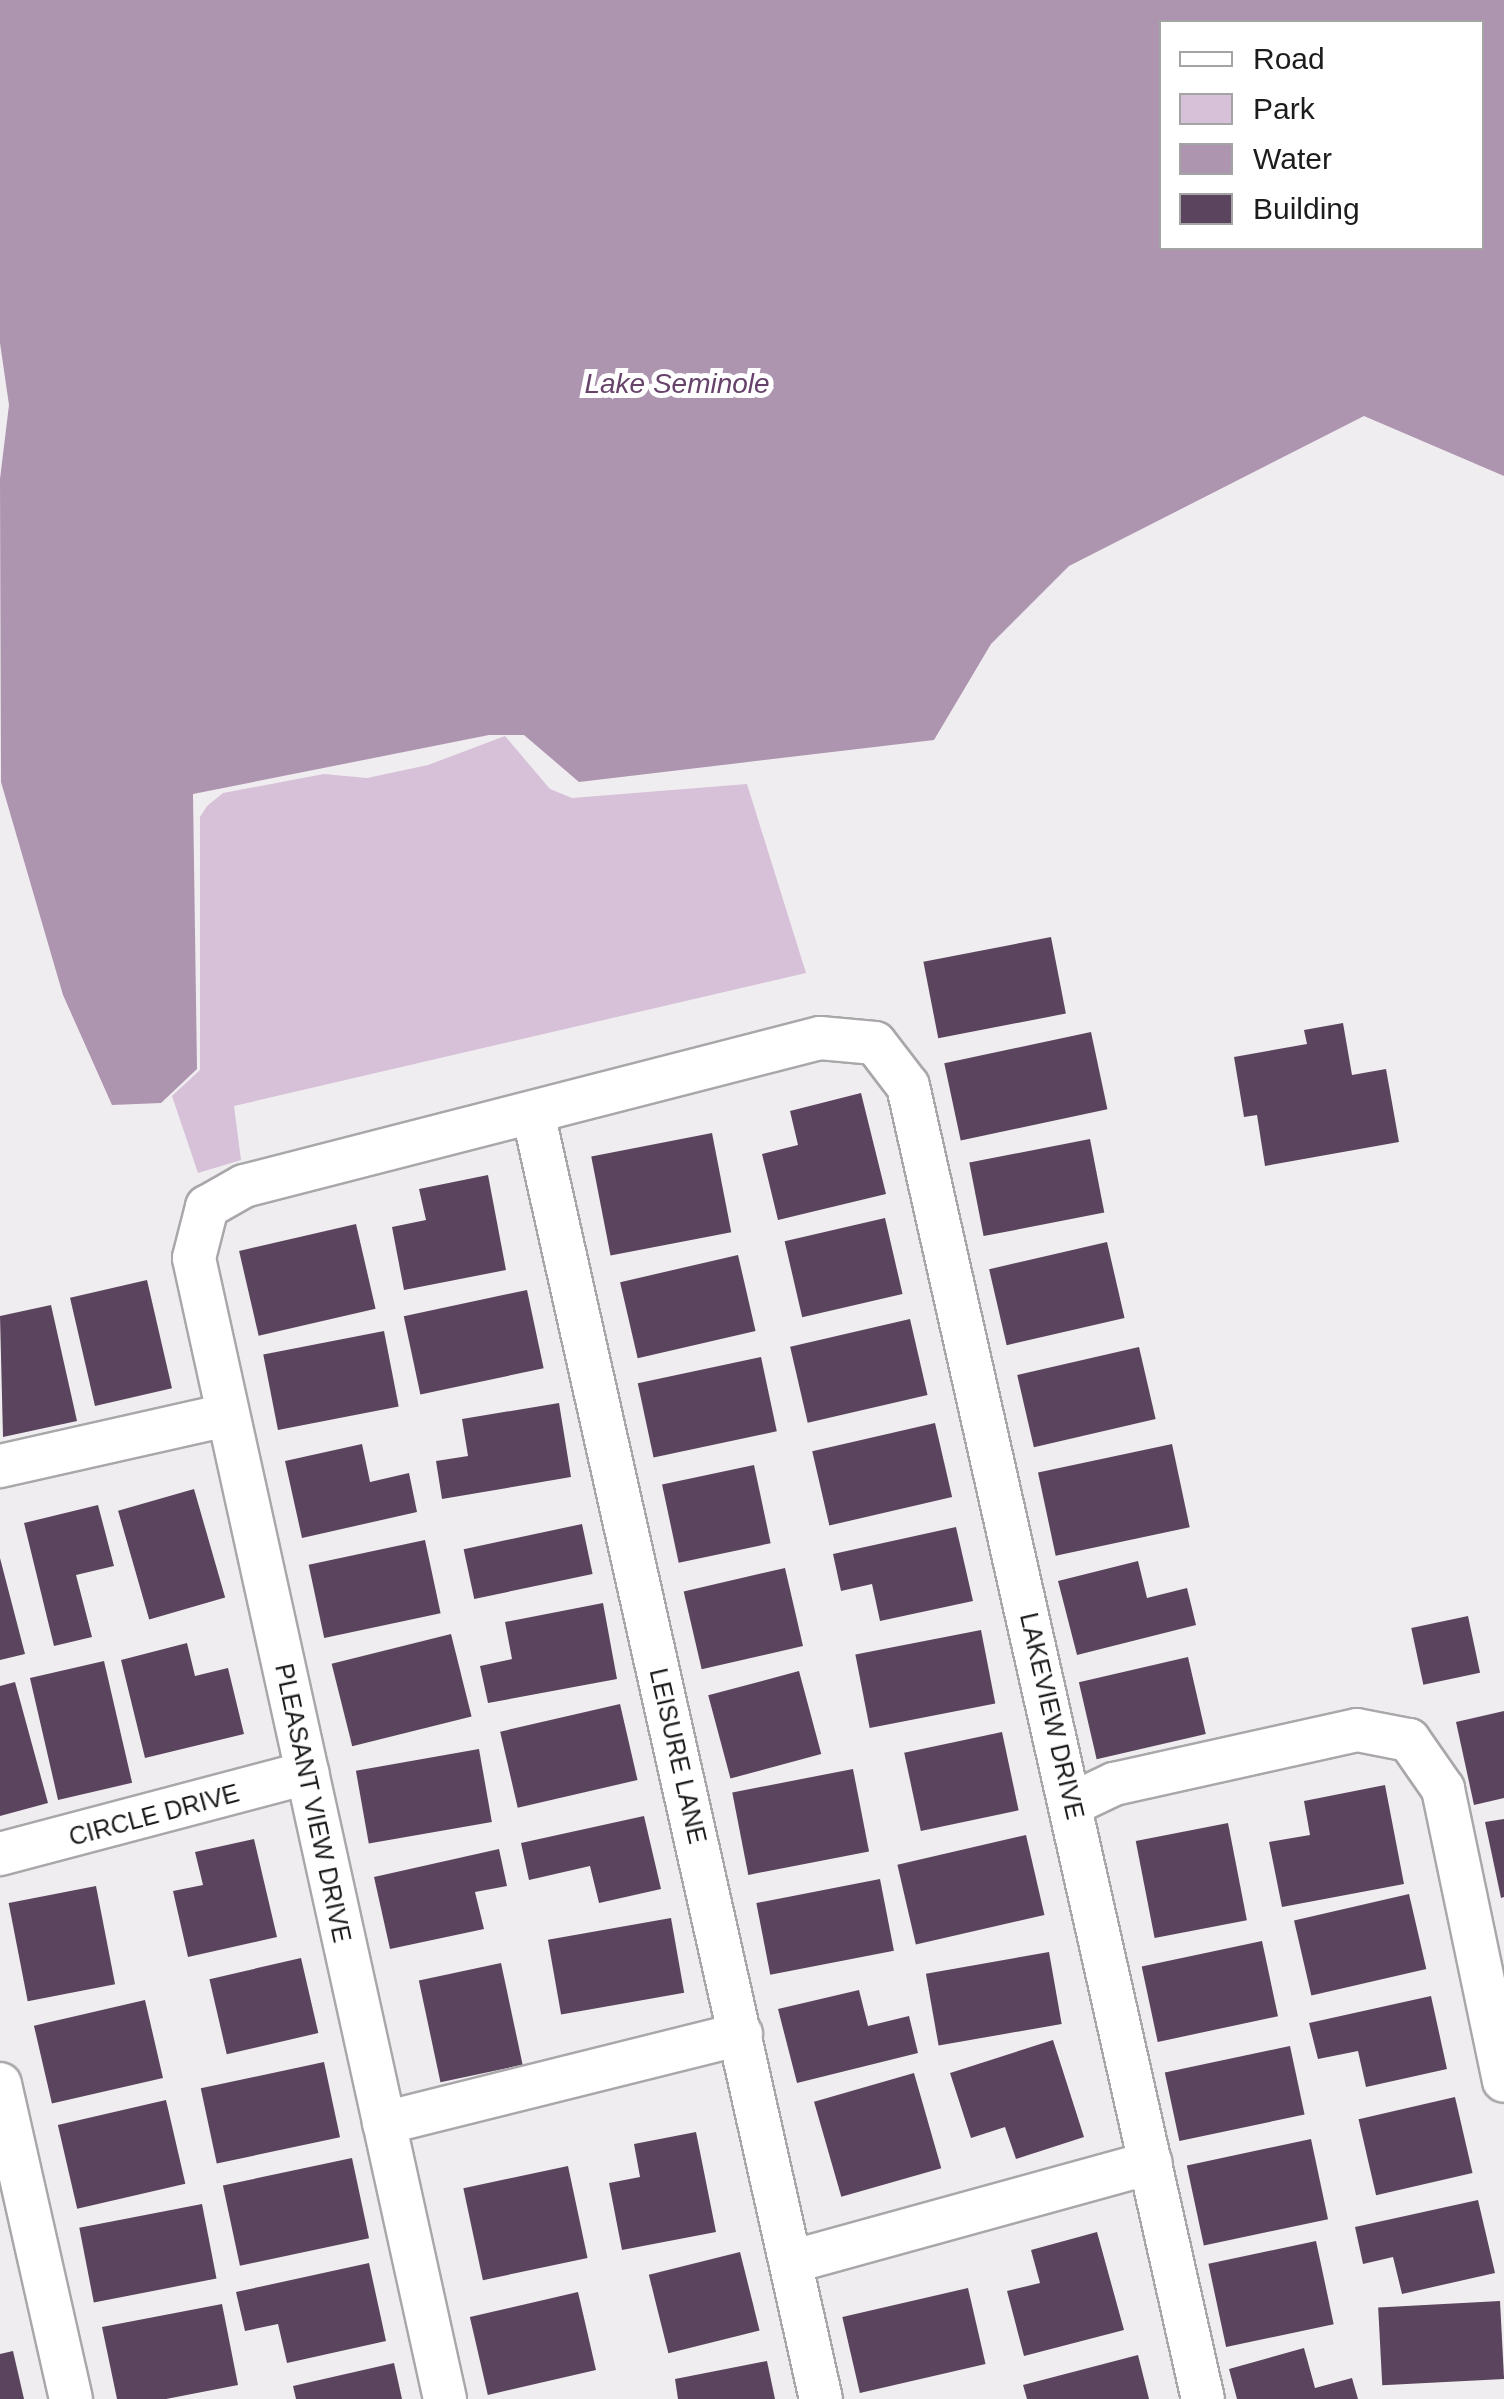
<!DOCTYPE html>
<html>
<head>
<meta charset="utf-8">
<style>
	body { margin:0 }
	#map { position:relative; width:1504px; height:2399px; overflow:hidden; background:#f0edf0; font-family:Helvetica,sans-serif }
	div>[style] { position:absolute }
	.green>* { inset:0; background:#d6c1d8 }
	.water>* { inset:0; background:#ad94af }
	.building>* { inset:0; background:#5b455e; transform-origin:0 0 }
	.roads { filter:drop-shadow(2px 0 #a9a7aa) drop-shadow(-2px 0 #a9a7aa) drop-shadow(0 2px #a9a7aa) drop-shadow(0 -2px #a9a7aa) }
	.street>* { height:42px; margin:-21px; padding:0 21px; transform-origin:21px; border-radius:21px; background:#fff }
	span { translate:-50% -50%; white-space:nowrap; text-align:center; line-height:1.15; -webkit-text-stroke:10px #fff; paint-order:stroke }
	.street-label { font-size:25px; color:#1d1c1d }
	.water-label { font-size:28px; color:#67436b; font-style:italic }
	.legend { position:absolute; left:1159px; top:20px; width:325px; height:230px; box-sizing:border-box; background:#fff; border:2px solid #a5a4a5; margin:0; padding:12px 18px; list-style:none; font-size:30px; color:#1d1c1d }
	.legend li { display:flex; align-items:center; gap:20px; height:50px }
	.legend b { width:50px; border:2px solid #a5a4a5 }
</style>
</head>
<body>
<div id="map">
	<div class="green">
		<i style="clip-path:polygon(505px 736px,550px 789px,572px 798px,747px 784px,806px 973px,234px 1106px,241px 1160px,198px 1173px,172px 1096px,200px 1070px,200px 817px,207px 806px,223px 793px,324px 774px,367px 778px,428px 765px)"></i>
	</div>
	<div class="water">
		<i style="clip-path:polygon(evenodd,0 0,1504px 0,1504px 476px,1364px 416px,1069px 566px,991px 644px,934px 740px,579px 782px,524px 735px,489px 735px,193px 794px,197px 1069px,161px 1103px,112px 1105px,63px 995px,1px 782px,0 479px,9px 405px,0 343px,0 0,1162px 22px,1482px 22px,1482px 248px,1162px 248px,1162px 22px)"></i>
	</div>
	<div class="building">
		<i style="left:1051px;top:937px;width:78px;height:130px;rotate:79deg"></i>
		<i style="clip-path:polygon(1343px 1023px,1352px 1075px,1386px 1069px,1399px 1142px,1265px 1166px,1257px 1115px,1244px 1117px,1234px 1057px,1307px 1044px,1304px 1030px)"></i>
		<i style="left:1091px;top:1032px;width:79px;height:150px;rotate:78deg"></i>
		<i style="clip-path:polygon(861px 1093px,886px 1194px,778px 1220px,762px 1154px,798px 1145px,790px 1111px)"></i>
		<i style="left:712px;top:1133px;width:101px;height:123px;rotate:79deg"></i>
		<i style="left:1090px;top:1139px;width:75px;height:123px;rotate:79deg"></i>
		<i style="clip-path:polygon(488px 1175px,506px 1270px,404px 1290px,392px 1227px,426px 1220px,419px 1189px)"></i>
		<i style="left:885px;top:1218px;width:78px;height:103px;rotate:77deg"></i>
		<i style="left:356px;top:1224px;width:87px;height:120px;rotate:77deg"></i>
		<i style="left:1107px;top:1242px;width:78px;height:121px;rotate:77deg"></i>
		<i style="left:738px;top:1255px;width:78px;height:121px;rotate:77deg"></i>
		<i style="left:147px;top:1280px;width:111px;height:79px;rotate:77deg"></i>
		<i style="left:527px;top:1290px;width:80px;height:126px;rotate:78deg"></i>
		<i style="clip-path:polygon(51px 1305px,77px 1421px,3px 1437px,0 1316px)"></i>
		<i style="left:910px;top:1319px;width:78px;height:123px;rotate:77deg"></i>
		<i style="left:384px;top:1331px;width:77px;height:123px;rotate:79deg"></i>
		<i style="left:1139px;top:1347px;width:74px;height:125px;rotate:77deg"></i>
		<i style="left:761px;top:1357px;width:76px;height:126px;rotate:78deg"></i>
		<i style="clip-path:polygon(559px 1403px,571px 1477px,442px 1499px,436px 1461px,468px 1456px,462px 1419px)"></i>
		<i style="left:935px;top:1423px;width:76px;height:126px;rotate:77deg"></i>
		<i style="clip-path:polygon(362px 1444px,370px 1482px,409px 1473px,417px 1512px,302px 1538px,285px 1461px)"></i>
		<i style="left:1172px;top:1444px;width:85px;height:137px;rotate:78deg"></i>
		<i style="left:754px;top:1465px;width:80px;height:94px;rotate:78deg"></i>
		<i style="left:194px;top:1489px;width:113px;height:79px;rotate:74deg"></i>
		<i style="clip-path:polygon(98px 1505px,114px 1566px,76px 1575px,92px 1637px,54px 1646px,24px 1523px)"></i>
		<i style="left:582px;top:1524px;width:51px;height:121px;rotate:78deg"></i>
		<i style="clip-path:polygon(956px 1527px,973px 1601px,880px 1621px,872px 1584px,841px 1591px,833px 1554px)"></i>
		<i style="left:425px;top:1540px;width:75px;height:119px;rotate:78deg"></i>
		<i style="clip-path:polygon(0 1558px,25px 1654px,0 1660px)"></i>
		<i style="clip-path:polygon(1138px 1561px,1147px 1598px,1187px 1588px,1196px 1625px,1077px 1655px,1058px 1581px)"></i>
		<i style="left:785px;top:1568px;width:80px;height:104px;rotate:77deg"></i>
		<i style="clip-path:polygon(603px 1603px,617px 1679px,488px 1703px,480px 1666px,512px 1659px,505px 1622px)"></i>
		<i style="left:1468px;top:1616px;width:58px;height:58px;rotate:78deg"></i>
		<i style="left:981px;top:1630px;width:75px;height:128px;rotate:79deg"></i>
		<i style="left:451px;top:1634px;width:85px;height:123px;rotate:76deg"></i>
		<i style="clip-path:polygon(187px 1643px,195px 1676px,228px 1668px,244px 1734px,145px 1758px,121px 1660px)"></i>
		<i style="left:1188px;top:1657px;width:79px;height:112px;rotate:77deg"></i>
		<i style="left:104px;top:1661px;width:125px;height:76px;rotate:77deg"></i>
		<i style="left:799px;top:1671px;width:86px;height:94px;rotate:75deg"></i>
		<i style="clip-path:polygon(15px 1682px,48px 1803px,0 1816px,0 1686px)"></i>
		<i style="left:620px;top:1704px;width:78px;height:123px;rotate:77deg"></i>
		<i style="clip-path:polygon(1504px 1711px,1504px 1798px,1474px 1805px,1456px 1722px)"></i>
		<i style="left:1002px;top:1732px;width:80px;height:100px;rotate:78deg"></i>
		<i style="left:479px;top:1749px;width:74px;height:125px;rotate:80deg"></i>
		<i style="left:853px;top:1769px;width:84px;height:123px;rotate:79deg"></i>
		<i style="clip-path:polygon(1385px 1785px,1404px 1884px,1282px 1907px,1269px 1842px,1310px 1835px,1304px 1801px)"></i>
		<i style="clip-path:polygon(644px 1816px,661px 1889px,599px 1903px,590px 1866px,529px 1880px,521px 1843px)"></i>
		<i style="clip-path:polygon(1504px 1819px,1504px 1897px,1501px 1898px,1485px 1822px)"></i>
		<i style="left:1228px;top:1823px;width:99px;height:94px;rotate:79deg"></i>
		<i style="left:1026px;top:1835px;width:82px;height:132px;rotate:77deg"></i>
		<i style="clip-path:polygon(254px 1839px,277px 1937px,188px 1957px,173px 1891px,203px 1885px,195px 1852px)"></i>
		<i style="clip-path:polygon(499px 1849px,507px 1886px,475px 1892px,484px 1929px,390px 1949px,374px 1877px)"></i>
		<i style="left:880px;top:1879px;width:73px;height:126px;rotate:79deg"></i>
		<i style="left:96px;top:1886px;width:100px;height:89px;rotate:79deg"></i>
		<i style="left:1409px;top:1894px;width:77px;height:118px;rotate:77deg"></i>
		<i style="left:671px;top:1918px;width:76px;height:125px;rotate:80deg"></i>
		<i style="left:1262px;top:1941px;width:77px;height:123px;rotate:78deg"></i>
		<i style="left:1049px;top:1952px;width:73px;height:125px;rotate:80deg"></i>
		<i style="left:301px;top:1958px;width:77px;height:94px;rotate:77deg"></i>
		<i style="left:501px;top:1963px;width:104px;height:84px;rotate:78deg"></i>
		<i style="clip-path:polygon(859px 1990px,868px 2026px,909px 2016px,918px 2053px,797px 2083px,778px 2009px)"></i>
		<i style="clip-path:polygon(1431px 1996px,1447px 2069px,1366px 2087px,1358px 2051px,1318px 2059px,1309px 2023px)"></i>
		<i style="left:145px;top:2000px;width:80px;height:114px;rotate:77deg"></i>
		<i style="clip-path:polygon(1053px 2040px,1084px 2137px,1016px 2159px,1005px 2127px,971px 2138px,950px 2073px)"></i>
		<i style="left:1290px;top:2046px;width:70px;height:128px;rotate:78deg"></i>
		<i style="left:324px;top:2062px;width:77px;height:126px;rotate:78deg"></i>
		<i style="left:914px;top:2073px;width:99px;height:104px;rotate:74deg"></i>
		<i style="left:1455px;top:2097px;width:78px;height:99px;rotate:77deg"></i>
		<i style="left:166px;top:2100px;width:86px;height:111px;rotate:77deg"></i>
		<i style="clip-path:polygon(696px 2132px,716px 2232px,622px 2250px,609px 2183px,640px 2177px,634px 2144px)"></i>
		<i style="left:1311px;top:2139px;width:82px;height:127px;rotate:78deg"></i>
		<i style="left:352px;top:2158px;width:82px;height:132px;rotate:78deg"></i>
		<i style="left:568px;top:2166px;width:94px;height:107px;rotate:78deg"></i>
		<i style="clip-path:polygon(1478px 2200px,1495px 2273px,1402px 2294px,1393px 2257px,1363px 2264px,1355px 2227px)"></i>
		<i style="left:202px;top:2204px;width:76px;height:125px;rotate:79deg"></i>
		<i style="clip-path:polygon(1097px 2232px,1124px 2330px,1024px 2356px,1007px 2291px,1040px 2283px,1031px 2250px)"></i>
		<i style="left:1316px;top:2241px;width:85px;height:110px;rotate:78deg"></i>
		<i style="left:740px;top:2252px;width:81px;height:94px;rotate:76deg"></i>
		<i style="clip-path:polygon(369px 2263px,386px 2341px,287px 2363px,278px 2324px,245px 2331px,236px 2292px)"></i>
		<i style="left:968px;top:2288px;width:78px;height:129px;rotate:77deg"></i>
		<i style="left:578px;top:2292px;width:80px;height:111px;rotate:77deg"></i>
		<i style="left:1500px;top:2301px;width:78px;height:122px;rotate:87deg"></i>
		<i style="clip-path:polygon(222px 2304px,238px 2385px,166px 2399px,117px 2399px,102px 2327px)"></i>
		<i style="clip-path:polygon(1304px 2348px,1315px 2388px,1352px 2378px,1358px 2399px,1237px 2399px,1229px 2369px)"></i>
		<i style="clip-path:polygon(13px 2351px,24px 2399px,0 2399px,0 2354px)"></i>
		<i style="clip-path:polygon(1138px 2355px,1149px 2399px,1027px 2399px,1023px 2385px)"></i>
		<i style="clip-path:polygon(767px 2361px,775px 2399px,678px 2399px,675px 2379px)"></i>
		<i style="clip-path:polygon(394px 2363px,402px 2399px,296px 2399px,293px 2386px)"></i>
	</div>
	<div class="roads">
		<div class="street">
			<i style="left:533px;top:1113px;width:1318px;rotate:77.38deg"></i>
			<i style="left:0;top:1466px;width:233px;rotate:-12.7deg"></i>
			<i style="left:1072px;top:1804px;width:47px;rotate:-25.5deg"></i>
			<i style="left:1114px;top:1784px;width:249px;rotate:-12.5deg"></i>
			<i style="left:1357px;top:1730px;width:53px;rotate:10.9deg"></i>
			<i style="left:1409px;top:1740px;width:60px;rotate:55.2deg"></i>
			<i style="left:1443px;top:1789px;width:298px;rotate:78.2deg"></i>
			<i style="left:0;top:1854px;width:318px;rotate:-14.8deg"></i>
			<i style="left:0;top:2084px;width:323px;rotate:77.3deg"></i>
			<i style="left:384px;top:2123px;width:368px;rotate:-14deg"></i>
			<i style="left:791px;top:2262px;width:373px;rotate:-15.4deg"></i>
			<i style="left:445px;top:2399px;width:1168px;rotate:-102.41deg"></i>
			<i style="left:194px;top:1258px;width:53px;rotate:-75.7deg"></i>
			<i style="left:207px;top:1207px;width:43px;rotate:-29.6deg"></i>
			<i style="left:244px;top:1186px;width:595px;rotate:-14.41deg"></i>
			<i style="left:820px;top:1038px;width:55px;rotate:5.2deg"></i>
			<i style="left:875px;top:1043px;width:54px;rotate:52.5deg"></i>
			<i style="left:908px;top:1086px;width:1346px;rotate:77.34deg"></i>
		</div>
	</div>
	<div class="street-label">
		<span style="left:1052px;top:1716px;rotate:77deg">LAKEVIEW DRIVE</span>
		<span style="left:678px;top:1756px;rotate:77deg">LEISURE LANE</span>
		<span style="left:313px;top:1803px;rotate:78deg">PLEASANT VIEW DRIVE</span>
		<span style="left:154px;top:1815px;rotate:-15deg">CIRCLE DRIVE</span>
	</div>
	<div class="water-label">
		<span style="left:677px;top:384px">Lake Seminole</span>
	</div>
	<ul class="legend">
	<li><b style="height:12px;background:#fff"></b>Road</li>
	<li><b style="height:28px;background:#d6c1d8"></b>Park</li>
	<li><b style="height:28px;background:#ad94af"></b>Water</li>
	<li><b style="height:28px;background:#5b455e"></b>Building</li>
	</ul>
</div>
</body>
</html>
